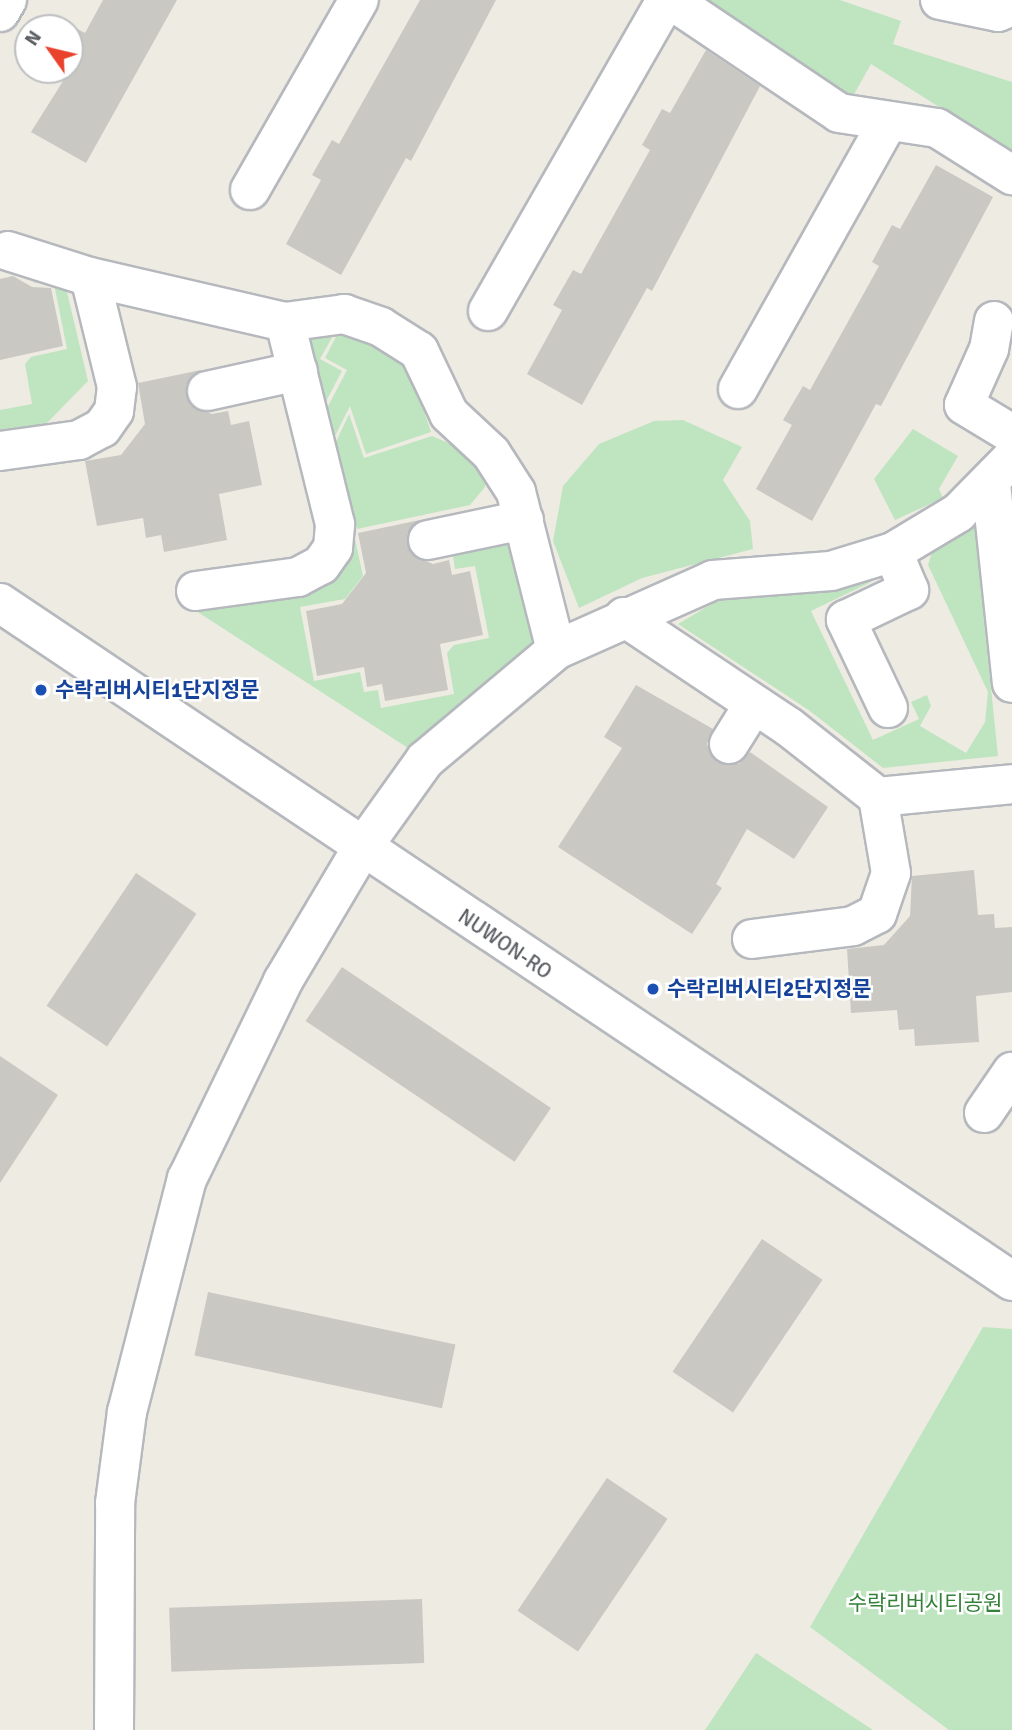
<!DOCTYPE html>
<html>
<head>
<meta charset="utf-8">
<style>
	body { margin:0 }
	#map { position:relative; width:1012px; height:1730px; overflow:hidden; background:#eeebe3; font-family:Signika,"Noto Sans KR",sans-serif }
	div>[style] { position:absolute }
	.green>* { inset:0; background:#bfe5c0 }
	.building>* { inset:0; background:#cac8c2; transform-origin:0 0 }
	.roads { filter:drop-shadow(2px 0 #b5b8bd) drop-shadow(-2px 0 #b5b8bd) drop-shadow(0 2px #b5b8bd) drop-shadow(0 -2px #b5b8bd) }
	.minor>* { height:38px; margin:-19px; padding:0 19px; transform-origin:19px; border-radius:19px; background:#fff }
	.dots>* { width:19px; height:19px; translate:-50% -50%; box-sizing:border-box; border:4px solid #fff; border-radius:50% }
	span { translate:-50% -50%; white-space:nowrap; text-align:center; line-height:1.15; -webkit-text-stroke:5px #fff; paint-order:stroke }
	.transit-label { font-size:21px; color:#164399; font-weight:700 }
	.left { translate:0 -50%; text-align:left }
	.street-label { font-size:21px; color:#5b5e63 }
	.park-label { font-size:21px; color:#34813a }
	.north { position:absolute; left:14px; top:14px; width:70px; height:70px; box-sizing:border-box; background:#fff; border:2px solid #bdbfc1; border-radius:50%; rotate:304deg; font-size:19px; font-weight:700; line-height:28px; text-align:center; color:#5b5e63 }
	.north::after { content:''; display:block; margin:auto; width:24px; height:32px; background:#e9422d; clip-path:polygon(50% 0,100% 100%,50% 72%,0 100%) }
</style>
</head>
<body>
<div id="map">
	<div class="green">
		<i style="clip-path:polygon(705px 0,840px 0,901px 21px,893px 44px,1012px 82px,1012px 153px,871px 64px,852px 98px)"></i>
		<i style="clip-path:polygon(31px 269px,63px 275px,88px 381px,45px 425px,0 431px,0 410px,32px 404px,25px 364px,31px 357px,67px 349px,53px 279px,34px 283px)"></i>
		<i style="clip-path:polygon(338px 327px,320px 359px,342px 371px,323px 407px,306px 347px,310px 335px)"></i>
		<i style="clip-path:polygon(341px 327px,408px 363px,431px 432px,366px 454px,350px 406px,332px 442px,324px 414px,347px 370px,325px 358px)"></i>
		<i style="clip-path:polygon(349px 414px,364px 458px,432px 436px,467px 451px,487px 473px,485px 487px,470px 505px,357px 529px,334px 446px)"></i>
		<i style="clip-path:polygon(683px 420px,742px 447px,723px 480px,750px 521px,753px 549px,642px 578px,579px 608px,553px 541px,563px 486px,599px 444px,654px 421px)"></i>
		<i style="clip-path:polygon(913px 429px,958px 456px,939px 489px,943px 498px,895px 520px,874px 479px)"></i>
		<i style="clip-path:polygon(974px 523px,998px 756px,883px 768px,810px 711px,678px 624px,715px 602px,869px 578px,871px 582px,811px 611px,873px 740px,919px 719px,911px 702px,927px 695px,931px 706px,920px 726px,966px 753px,985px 722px,988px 692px,928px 565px,934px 545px)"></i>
		<i style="clip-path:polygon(515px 529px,536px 640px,408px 748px,190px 607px,300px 596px,333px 578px,355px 539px,363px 576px,345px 599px,300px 607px,314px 681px,360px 672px,364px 692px,378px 690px,381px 708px,454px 694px,447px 653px,454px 645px,489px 638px,475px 566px,455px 569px,453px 556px,436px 559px,433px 546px)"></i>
		<i style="clip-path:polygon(983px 1327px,1012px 1329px,1012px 1730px,949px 1730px,810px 1627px)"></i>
		<i style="clip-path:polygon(756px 1653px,873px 1730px,705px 1730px)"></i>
	</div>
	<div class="building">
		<i style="clip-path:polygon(103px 0,177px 0,86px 163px,31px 132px,70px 70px,70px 25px,85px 33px)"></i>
		<i style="clip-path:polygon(420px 0,496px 0,411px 161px,406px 158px,341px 275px,286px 244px,321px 180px,312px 175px,332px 140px,339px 144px)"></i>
		<i style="clip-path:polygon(706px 50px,760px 86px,652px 291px,647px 288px,582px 405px,527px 374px,562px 310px,553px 305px,573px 270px,581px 274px,650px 150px,642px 145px,662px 109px,670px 113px)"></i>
		<i style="clip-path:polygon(936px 165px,993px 197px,881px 406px,876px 404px,812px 521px,756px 489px,792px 425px,783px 420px,803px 386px,810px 390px,879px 266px,872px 262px,892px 225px,900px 229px)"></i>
		<i style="clip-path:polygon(13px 276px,32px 287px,51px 288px,63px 346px,0 360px,0 279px)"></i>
		<i style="clip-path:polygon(201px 370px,186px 385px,190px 405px,212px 414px,228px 411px,231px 425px,249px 421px,262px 485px,219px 494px,227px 540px,164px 552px,161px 535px,146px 538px,143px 518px,97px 526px,85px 461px,121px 455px,145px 424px,138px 383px)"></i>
		<i style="clip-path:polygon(420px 520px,407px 534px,411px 554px,433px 564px,449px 560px,452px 575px,470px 571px,483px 635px,440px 644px,448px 690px,385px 701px,382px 684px,367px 687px,364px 667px,317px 676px,306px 611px,342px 604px,366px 573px,358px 533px)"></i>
		<i style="clip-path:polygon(636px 685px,713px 729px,707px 744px,717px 762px,739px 764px,750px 752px,828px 807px,794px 859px,747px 829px,716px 884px,722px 888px,692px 934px,558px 847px,622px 748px,604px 737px)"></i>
		<i style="clip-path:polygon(974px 870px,978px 915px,994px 914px,995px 928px,1012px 927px,1012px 992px,976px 996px,979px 1042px,915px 1046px,914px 1029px,899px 1030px,897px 1010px,851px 1013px,847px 949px,884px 945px,910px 916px,912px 876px)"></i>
		<i style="left:136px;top:873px;width:73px;height:160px;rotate:34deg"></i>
		<i style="left:342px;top:967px;width:252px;height:65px;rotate:34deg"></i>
		<i style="clip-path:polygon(0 1056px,58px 1095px,0 1183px)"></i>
		<i style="left:762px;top:1239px;width:73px;height:160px;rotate:34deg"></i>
		<i style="left:208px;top:1292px;width:253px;height:65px;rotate:12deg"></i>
		<i style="left:607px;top:1478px;width:73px;height:160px;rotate:34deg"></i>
		<i style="left:422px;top:1599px;width:64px;height:253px;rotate:88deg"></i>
	</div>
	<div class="roads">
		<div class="minor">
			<i style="left:671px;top:0;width:202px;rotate:33.9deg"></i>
			<i style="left:839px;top:113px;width:99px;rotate:8.7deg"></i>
			<i style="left:937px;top:128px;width:89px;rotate:32.1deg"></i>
			<i style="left:940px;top:0;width:59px;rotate:11.7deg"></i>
			<i style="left:998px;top:12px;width:15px;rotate:-23deg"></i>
			<i style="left:0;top:12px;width:14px;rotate:-60deg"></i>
			<i style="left:250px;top:190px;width:219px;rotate:-60.2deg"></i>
			<i style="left:8px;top:251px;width:86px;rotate:17.6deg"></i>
			<i style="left:90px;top:277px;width:200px;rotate:13deg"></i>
			<i style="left:285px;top:322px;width:60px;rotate:-7.7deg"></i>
			<i style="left:344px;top:314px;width:39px;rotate:19deg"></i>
			<i style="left:381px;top:327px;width:45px;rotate:32.3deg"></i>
			<i style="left:419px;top:351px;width:70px;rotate:64.5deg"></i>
			<i style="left:449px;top:414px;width:57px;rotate:42.9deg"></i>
			<i style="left:491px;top:453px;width:46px;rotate:57.3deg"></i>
			<i style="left:516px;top:492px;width:163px;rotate:75.8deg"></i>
			<i style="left:488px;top:311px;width:358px;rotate:-60.2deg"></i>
			<i style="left:994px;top:321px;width:28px;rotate:100deg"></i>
			<i style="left:989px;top:349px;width:61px;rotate:114.1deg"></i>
			<i style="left:964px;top:405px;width:56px;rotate:31.1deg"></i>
			<i style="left:738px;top:389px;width:306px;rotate:-60.7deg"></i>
			<i style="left:207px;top:391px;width:93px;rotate:-12.4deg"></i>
			<i style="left:0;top:451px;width:80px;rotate:-7.9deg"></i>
			<i style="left:79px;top:440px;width:26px;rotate:-28deg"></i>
			<i style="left:102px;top:428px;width:21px;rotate:-55deg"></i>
			<i style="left:114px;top:411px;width:24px;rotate:-83deg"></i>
			<i style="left:117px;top:387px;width:113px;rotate:-103.8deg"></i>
			<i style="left:991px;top:484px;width:200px;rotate:84deg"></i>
			<i style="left:428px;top:540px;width:98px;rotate:-11.8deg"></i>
			<i style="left:196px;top:591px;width:103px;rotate:-7.8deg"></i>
			<i style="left:298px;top:577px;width:26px;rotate:-28deg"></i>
			<i style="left:321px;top:565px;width:21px;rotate:-55deg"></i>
			<i style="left:333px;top:548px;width:24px;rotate:-85deg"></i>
			<i style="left:335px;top:524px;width:208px;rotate:-103.9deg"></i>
			<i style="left:0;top:603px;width:1218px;rotate:33.82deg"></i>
			<i style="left:624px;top:617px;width:198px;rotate:33.7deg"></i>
			<i style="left:789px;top:727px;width:113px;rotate:38.2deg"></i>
			<i style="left:878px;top:797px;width:135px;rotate:-5.5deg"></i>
			<i style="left:888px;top:708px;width:98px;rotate:-115.5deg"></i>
			<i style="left:846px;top:620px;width:70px;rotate:-25.5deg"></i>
			<i style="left:909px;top:590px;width:41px;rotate:-112.8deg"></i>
			<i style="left:729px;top:744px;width:47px;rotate:-58deg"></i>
			<i style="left:752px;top:939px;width:102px;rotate:-7.3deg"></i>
			<i style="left:853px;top:926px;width:27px;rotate:-27deg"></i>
			<i style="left:877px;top:914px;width:43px;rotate:-71.1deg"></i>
			<i style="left:891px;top:873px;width:77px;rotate:-99.7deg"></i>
			<i style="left:984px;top:1113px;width:50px;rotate:-55.7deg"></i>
			<i style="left:114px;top:1730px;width:227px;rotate:-89.7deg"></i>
			<i style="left:115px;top:1503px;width:92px;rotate:-82.5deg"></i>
			<i style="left:127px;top:1412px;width:241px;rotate:-75.6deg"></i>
			<i style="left:187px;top:1179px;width:220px;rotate:-64.1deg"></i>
			<i style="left:283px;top:981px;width:155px;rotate:-59.3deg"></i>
			<i style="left:362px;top:848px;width:108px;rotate:-54.4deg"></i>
			<i style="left:425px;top:760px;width:171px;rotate:-40deg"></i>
			<i style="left:556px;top:650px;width:172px;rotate:-24deg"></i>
			<i style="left:713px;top:580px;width:118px;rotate:-4.4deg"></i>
			<i style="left:831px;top:571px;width:65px;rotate:-17deg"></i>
			<i style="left:893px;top:552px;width:76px;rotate:-31deg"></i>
			<i style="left:958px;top:513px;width:77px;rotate:-45.5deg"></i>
		</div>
	</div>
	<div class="dots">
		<i style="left:41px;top:690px;background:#1a4fb4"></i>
		<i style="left:653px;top:989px;background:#1a4fb4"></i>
	</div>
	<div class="transit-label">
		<span class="left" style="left:55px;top:690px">수락리버시티1단지정문</span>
		<span class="left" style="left:667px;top:989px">수락리버시티2단지정문</span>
	</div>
	<div class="street-label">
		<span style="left:505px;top:944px;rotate:34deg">NUWON-RO</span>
	</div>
	<div class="park-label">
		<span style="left:925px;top:1603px">수락리버시티공원</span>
	</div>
	<div class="north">N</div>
</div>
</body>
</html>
